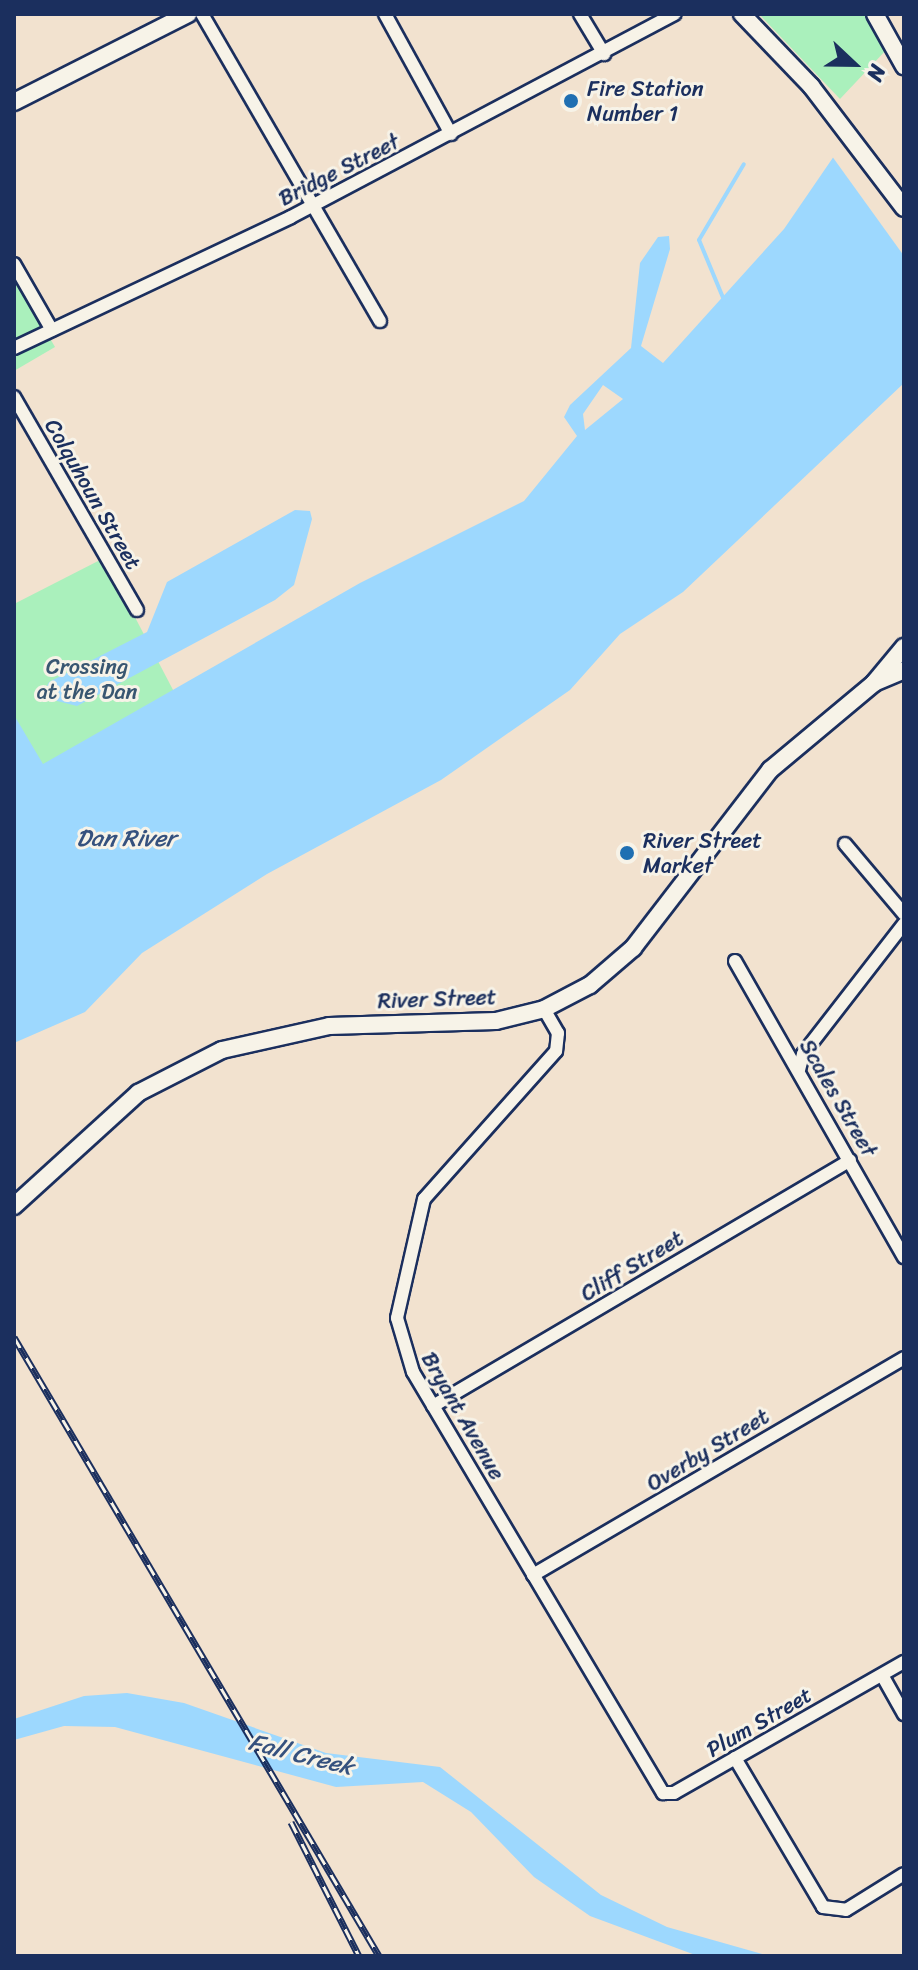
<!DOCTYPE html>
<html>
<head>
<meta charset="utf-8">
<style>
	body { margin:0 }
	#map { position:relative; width:918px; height:1970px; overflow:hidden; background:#f2e2cf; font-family:Sriracha,sans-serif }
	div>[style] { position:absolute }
	.green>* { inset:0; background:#aaf0bc }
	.water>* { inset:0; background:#9dd8fe }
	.pier>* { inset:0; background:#f2e2cf }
	.stream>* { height:4px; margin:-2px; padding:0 2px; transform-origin:2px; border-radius:2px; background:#9dd8fe }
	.roads { filter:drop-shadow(2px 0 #1b2f5e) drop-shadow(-2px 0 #1b2f5e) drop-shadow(0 2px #1b2f5e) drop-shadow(0 -2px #1b2f5e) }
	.minor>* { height:12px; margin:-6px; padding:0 6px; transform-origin:6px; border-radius:6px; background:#f7f3e8 }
	.major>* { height:16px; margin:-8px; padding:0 8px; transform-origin:8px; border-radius:8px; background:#f7f3e8 }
	.rail>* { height:7px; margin-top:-3.5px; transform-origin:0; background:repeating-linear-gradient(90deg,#f7f3e8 0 12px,#1b2f5e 0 24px); box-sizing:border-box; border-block:2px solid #1b2f5e }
	.dots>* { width:22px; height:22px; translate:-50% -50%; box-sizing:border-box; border:4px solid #f7f3e8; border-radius:50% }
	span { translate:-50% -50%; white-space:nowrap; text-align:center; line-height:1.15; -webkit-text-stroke:6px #f7f3e8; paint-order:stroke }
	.poi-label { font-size:22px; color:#1b2f5e }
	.left { translate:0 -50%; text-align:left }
	.street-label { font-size:22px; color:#1b2f5e }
	.park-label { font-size:22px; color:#385671 }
	.water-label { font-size:24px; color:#35517e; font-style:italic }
	.frame { position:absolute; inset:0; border:16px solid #1b2f5e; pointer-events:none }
	.north { position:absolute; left:814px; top:24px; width:80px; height:80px; -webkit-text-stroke:6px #f7f3e8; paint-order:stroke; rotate:112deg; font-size:22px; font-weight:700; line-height:32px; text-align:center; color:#1b2f5e }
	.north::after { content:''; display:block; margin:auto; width:28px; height:36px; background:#1b2f5e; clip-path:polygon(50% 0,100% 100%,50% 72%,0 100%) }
</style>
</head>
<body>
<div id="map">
	<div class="green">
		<i style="clip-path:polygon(759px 14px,868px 14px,887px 49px,840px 99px)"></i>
		<i style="clip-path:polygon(14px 277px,55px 347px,14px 371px)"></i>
		<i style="clip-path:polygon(104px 558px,183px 709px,14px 788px,14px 604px)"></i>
	</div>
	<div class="water">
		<i style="clip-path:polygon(evenodd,904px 54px,904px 383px,683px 592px,620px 634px,570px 690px,441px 780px,267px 874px,142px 953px,85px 1012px,14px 1043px,14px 715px,43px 764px,360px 583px,524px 501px,577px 436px,564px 417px,570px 405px,631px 348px,640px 263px,658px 237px,669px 236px,670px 249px,641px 346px,663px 363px,784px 229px,904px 54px,603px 385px,623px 399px,585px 430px,583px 414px,603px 385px)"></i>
		<i style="clip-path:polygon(295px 510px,310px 511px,312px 519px,294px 585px,275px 600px,77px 706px,41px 697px,49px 682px,147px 632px,167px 582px)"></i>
		<i style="clip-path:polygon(127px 1693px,184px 1703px,326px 1753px,440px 1767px,601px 1895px,667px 1927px,769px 1956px,698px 1956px,590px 1916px,534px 1877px,471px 1812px,423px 1782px,336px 1787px,115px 1727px,64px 1726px,14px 1740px,14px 1719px,84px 1696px)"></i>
	</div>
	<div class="pier">
		<i style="clip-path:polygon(904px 50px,904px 256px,829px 152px,874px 78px)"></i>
	</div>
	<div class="stream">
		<i style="left:724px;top:300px;width:65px;rotate:-112.6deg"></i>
		<i style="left:699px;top:240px;width:88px;rotate:-59.4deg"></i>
	</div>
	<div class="roads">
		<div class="minor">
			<i style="left:202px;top:14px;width:355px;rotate:59.9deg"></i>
			<i style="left:385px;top:14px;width:137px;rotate:61.2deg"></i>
			<i style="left:580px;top:14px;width:47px;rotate:59deg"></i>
			<i style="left:14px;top:264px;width:76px;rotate:60.1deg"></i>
			<i style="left:14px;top:348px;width:306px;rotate:-25.3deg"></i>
			<i style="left:291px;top:217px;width:434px;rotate:-27.9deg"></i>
			<i style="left:14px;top:397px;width:246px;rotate:60deg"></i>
			<i style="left:845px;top:844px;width:92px;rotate:49.9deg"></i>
			<i style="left:735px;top:961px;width:341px;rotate:60.3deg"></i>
			<i style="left:544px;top:1009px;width:28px;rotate:60deg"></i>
			<i style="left:558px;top:1033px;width:18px;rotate:96deg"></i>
			<i style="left:556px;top:1051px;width:198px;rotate:131.7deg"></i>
			<i style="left:424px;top:1199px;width:122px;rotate:102.8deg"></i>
			<i style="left:397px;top:1318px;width:56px;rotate:73.5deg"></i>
			<i style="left:413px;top:1372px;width:490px;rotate:59.3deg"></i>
			<i style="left:663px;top:1793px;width:11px"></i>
			<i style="left:674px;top:1793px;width:265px;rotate:-29.7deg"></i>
			<i style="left:799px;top:1070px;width:16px;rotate:-76deg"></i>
			<i style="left:803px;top:1054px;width:165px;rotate:-52.2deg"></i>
			<i style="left:433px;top:1406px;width:484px;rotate:-30.5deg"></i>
			<i style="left:533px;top:1575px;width:430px;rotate:-30.3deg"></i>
			<i style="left:882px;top:1675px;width:45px;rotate:60.6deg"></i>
			<i style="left:735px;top:1758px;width:173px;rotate:59.4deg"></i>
			<i style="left:823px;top:1907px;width:23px;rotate:7deg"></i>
			<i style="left:846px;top:1910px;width:68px;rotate:-31.8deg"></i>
		</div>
		<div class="major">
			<i style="left:742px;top:14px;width:100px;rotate:46.2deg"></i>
			<i style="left:811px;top:86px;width:153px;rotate:52.7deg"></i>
			<i style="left:875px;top:14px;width:60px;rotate:60.9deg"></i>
			<i style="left:14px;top:102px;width:195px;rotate:-26.8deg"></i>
			<i style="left:874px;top:683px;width:47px;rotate:-50.2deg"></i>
			<i style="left:14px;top:1206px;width:168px;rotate:-42.3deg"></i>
			<i style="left:138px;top:1093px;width:94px;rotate:-27.1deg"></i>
			<i style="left:222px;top:1050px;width:110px;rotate:-12.6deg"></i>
			<i style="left:329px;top:1026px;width:167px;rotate:-1.7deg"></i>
			<i style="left:496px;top:1021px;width:49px;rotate:-14deg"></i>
			<i style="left:544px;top:1009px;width:52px;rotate:-27.6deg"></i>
			<i style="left:590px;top:985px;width:57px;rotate:-40.7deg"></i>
			<i style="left:633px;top:948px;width:225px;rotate:-52.4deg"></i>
			<i style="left:770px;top:770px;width:136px;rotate:-39.9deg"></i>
			<i style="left:874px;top:683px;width:33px;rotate:-23deg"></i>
		</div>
	</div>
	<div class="rail">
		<i style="left:14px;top:1337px;width:719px;rotate:59.47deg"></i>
		<i style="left:291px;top:1822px;width:150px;rotate:63.1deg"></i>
	</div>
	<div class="dots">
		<i style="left:571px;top:101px;background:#1f6fb2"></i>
		<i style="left:627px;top:853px;background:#1f6fb2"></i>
	</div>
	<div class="poi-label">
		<span class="left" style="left:587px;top:101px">Fire Station<br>Number 1</span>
		<span class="left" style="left:643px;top:853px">River Street<br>Market</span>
	</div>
	<div class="street-label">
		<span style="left:339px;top:170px;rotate:-27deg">Bridge Street</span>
		<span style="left:93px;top:494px;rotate:60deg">Colquhoun Street</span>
		<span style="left:437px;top:999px;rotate:-2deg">River Street</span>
		<span style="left:838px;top:1098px;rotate:60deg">Scales Street</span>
		<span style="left:632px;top:1266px;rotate:-31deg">Cliff Street</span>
		<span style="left:463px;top:1416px;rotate:60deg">Bryant Avenue</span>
		<span style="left:708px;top:1450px;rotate:-31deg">Overby Street</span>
		<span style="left:759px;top:1722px;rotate:-30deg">Plum Street</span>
	</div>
	<div class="park-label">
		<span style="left:87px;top:679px">Crossing<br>at the Dan</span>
	</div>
	<div class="water-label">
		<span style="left:126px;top:839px">Dan River</span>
		<span style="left:301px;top:1755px;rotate:14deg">Fall Creek</span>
	</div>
	<div class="frame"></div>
	<div class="north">N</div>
</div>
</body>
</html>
